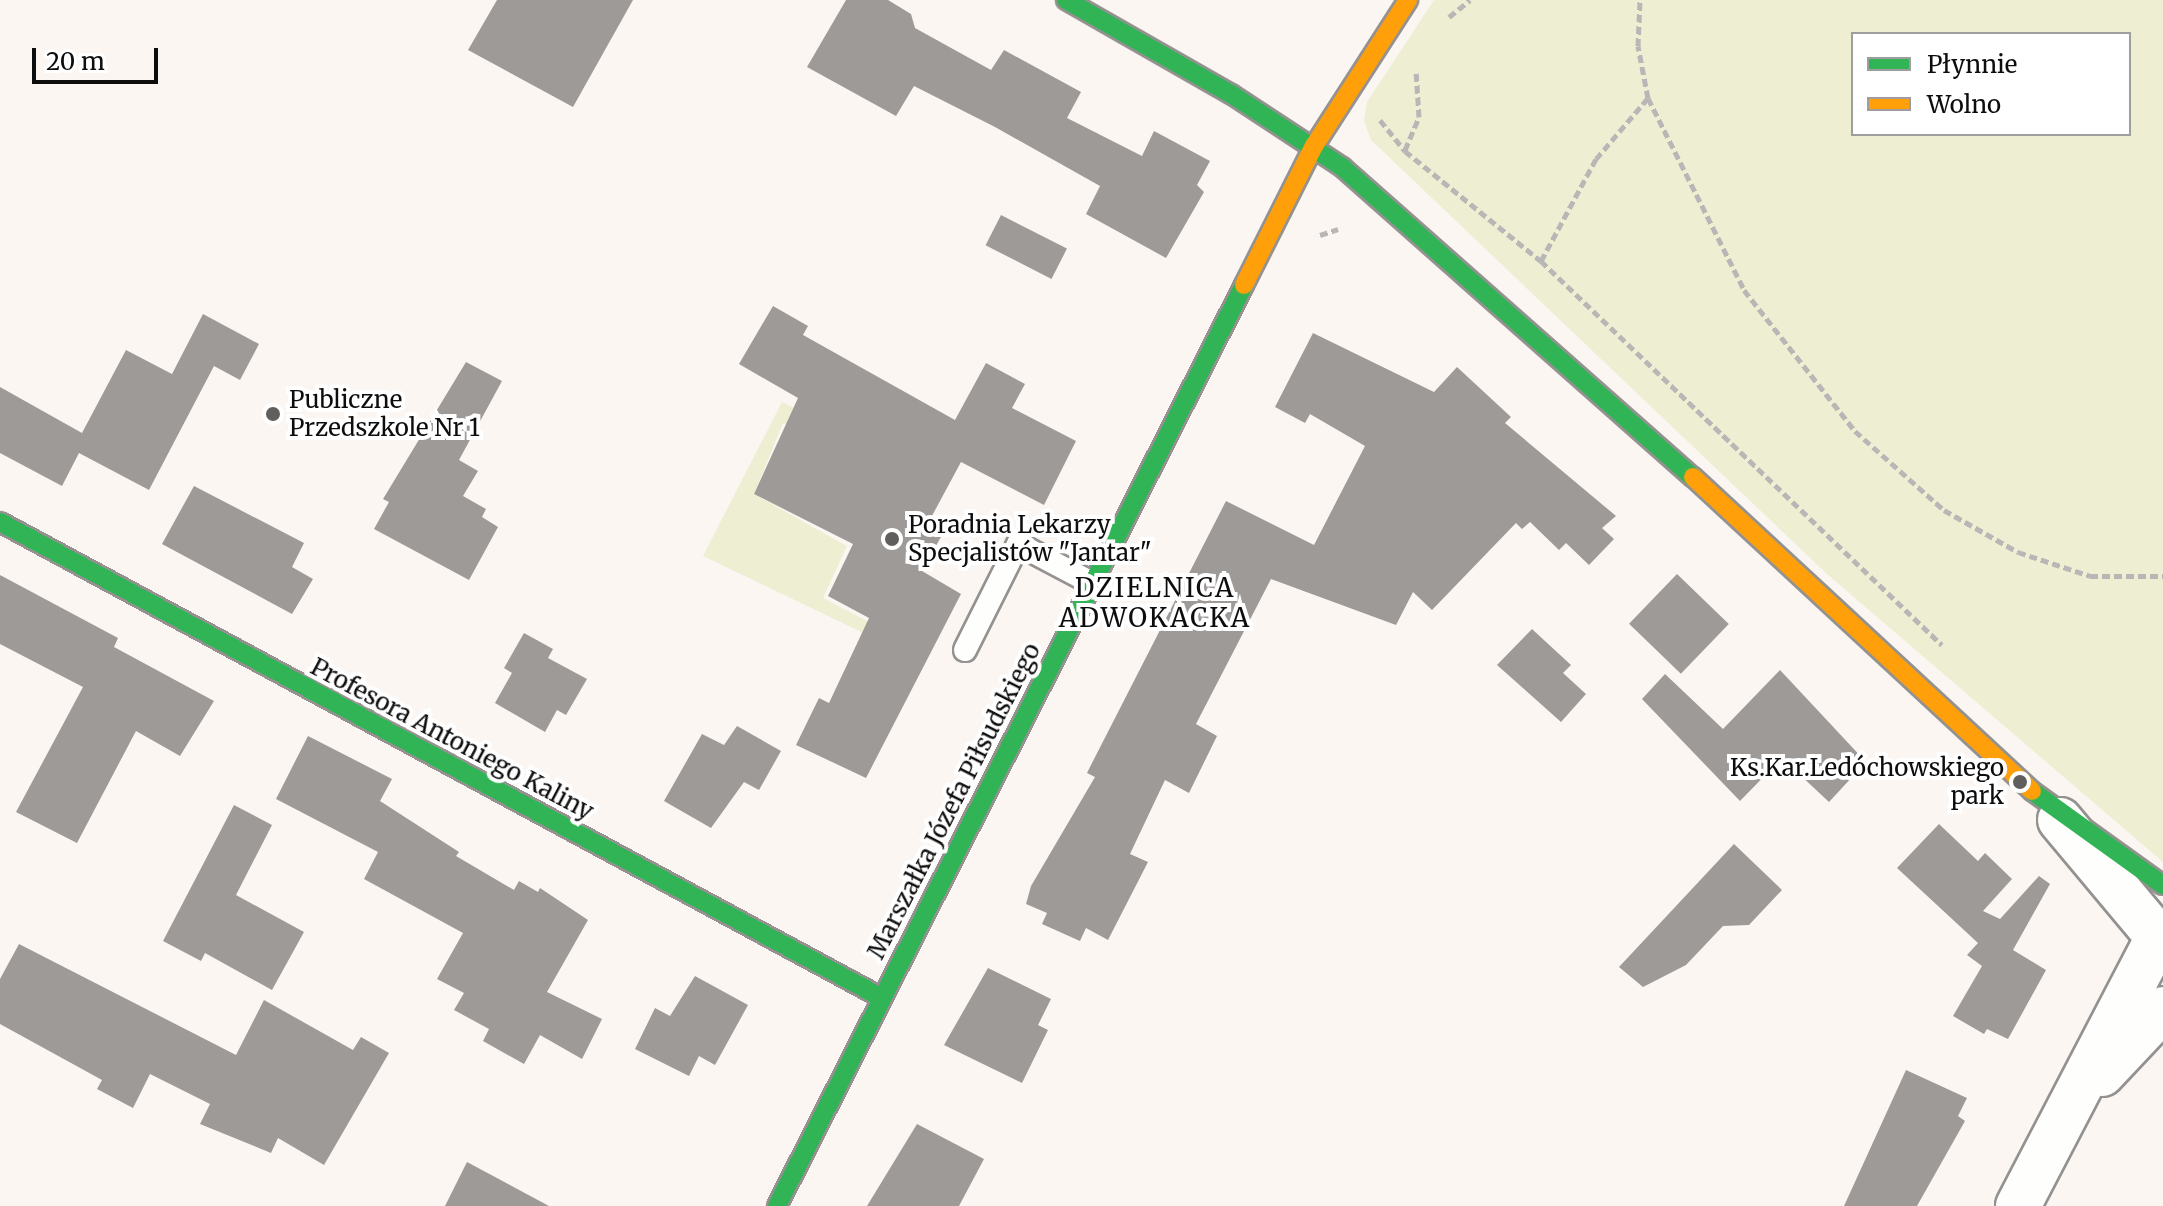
<!DOCTYPE html>
<html>
<head>
<meta charset="utf-8">
<style>
	body { margin:0 }
	#map { position:relative; width:2163px; height:1206px; overflow:hidden; background:#fbf6f2; font-family:Merriweather,serif }
	div>[style] { position:absolute }
	.green>* { inset:0; background:#edeed2 }
	.building>* { inset:0; background:#9e9a98; transform-origin:0 0 }
	.path>* { height:5px; margin-top:-2.5px; transform-origin:0; background:repeating-linear-gradient(90deg,#b8b7b6 0 8px,transparent 0 12px) }
	.roads { filter:drop-shadow(2px 0 #949290) drop-shadow(-2px 0 #949290) drop-shadow(0 2px #949290) drop-shadow(0 -2px #949290) }
	.lane>* { height:22px; margin:-11px; padding:0 11px; transform-origin:11px; border-radius:11px; background:#fefefd }
	.street>* { height:44px; margin:-22px; padding:0 22px; transform-origin:22px; border-radius:22px; background:#fefefd }
	.fast>* { height:18px; margin:-9px; padding:0 9px; transform-origin:9px; border-radius:9px; background:#30b455 }
	.slow>* { height:18px; margin:-9px; padding:0 9px; transform-origin:9px; border-radius:9px; background:#ff9f0a }
	.dots>* { width:22px; height:22px; translate:-50% -50%; box-sizing:border-box; border:4px solid #fff; border-radius:50% }
	span { translate:-50% -50%; white-space:nowrap; text-align:center; line-height:1.15; -webkit-text-stroke:8px #fff; paint-order:stroke }
	.poi-label { font-size:24px; color:#0d0d0d }
	.left { translate:0 -50%; text-align:left }
	.right { translate:-100% -50%; text-align:right }
	.street-label { font-size:24px; color:#0d0d0d }
	.neighbourhood-label { font-size:26px; color:#0d0d0d; letter-spacing:2px }
	.legend { position:absolute; left:1851px; top:32px; width:280px; height:104px; box-sizing:border-box; background:#fff; border:2px solid #9e9e9e; margin:0; padding:10px 14px; list-style:none; font-size:24px; color:#0d0d0d }
	.legend li { display:flex; align-items:center; gap:16px; height:40px }
	.legend b { width:40px; border:2px solid #9e9e9e }
	.scale { position:absolute; left:32px; top:48px; width:126px; height:36px; box-sizing:border-box; border:4px solid #0d0d0d; border-top:0; padding-left:10px; font-size:24px; line-height:28px; white-space:nowrap; color:#0d0d0d; -webkit-text-stroke:6px #fff; paint-order:stroke }
</style>
</head>
<body>
<div id="map">
	<div class="green">
		<i style="clip-path:polygon(evenodd,1434px 0,2163px 0,2163px 862px,1828px 575px,1371px 140px,1364px 121px,1367px 102px,1434px 0,1853px 34px,2129px 34px,2129px 134px,1853px 134px,1853px 34px)"></i>
		<i style="clip-path:polygon(782px 402px,804px 413px,798px 429px,783px 423px,754px 494px,847px 546px,823px 598px,890px 633px,884px 643px,703px 556px)"></i>
	</div>
	<div class="building">
		<i style="clip-path:polygon(497px 0,633px 0,573px 107px,468px 50px)"></i>
		<i style="clip-path:polygon(846px 0,888px 0,911px 14px,915px 28px,991px 70px,1004px 50px,1081px 92px,1067px 118px,1142px 156px,1154px 131px,1210px 161px,1197px 185px,1204px 192px,1166px 258px,1086px 214px,1100px 186px,995px 127px,914px 86px,896px 116px,807px 67px)"></i>
		<i style="left:1001px;top:215px;width:74px;height:34px;rotate:27deg"></i>
		<i style="clip-path:polygon(773px 306px,808px 326px,803px 335px,955px 420px,986px 363px,1025px 384px,1012px 408px,1076px 441px,1044px 505px,961px 462px,926px 527px,942px 535px,922px 571px,961px 594px,866px 778px,796px 745px,819px 698px,829px 703px,869px 618px,828px 596px,853px 544px,754px 494px,798px 398px,739px 364px)"></i>
		<i style="clip-path:polygon(203px 314px,259px 344px,240px 380px,214px 366px,149px 490px,79px 453px,62px 486px,0 453px,0 387px,82px 433px,126px 350px,172px 374px)"></i>
		<i style="clip-path:polygon(1313px 333px,1434px 392px,1457px 367px,1511px 417px,1505px 423px,1616px 516px,1602px 528px,1614px 539px,1589px 565px,1566px 543px,1559px 550px,1530px 522px,1522px 529px,1516px 523px,1432px 610px,1413px 592px,1396px 625px,1271px 579px,1196px 724px,1217px 736px,1189px 793px,1165px 780px,1130px 854px,1148px 862px,1108px 940px,1086px 928px,1080px 941px,1042px 924px,1047px 913px,1026px 904px,1031px 886px,1095px 777px,1087px 773px,1091px 765px,1226px 501px,1314px 545px,1365px 446px,1310px 414px,1305px 423px,1275px 407px)"></i>
		<i style="clip-path:polygon(466px 362px,502px 381px,459px 460px,478px 471px,463px 496px,486px 509px,482px 517px,498px 527px,469px 580px,374px 529px,389px 502px,383px 499px)"></i>
		<i style="clip-path:polygon(194px 486px,304px 543px,292px 567px,313px 579px,292px 614px,162px 544px)"></i>
		<i style="left:1677px;top:574px;width:72px;height:69px;rotate:44deg"></i>
		<i style="clip-path:polygon(0 575px,118px 638px,114px 647px,214px 701px,180px 756px,136px 731px,77px 843px,16px 812px,83px 687px,0 644px)"></i>
		<i style="clip-path:polygon(1532px 629px,1571px 665px,1563px 673px,1586px 694px,1561px 722px,1497px 665px)"></i>
		<i style="clip-path:polygon(524px 633px,553px 649px,548px 658px,587px 679px,566px 715px,557px 710px,545px 732px,495px 703px,512px 673px,504px 668px)"></i>
		<i style="clip-path:polygon(1780px 670px,1866px 762px,1829px 802px,1782px 758px,1740px 801px,1642px 699px,1665px 674px,1723px 729px)"></i>
		<i style="clip-path:polygon(737px 726px,781px 751px,759px 790px,744px 782px,711px 828px,664px 801px,702px 734px,724px 745px)"></i>
		<i style="clip-path:polygon(308px 736px,392px 779px,380px 801px,459px 852px,456px 856px,514px 890px,519px 881px,538px 892px,540px 888px,588px 920px,547px 992px,602px 1019px,582px 1059px,540px 1035px,524px 1064px,483px 1041px,489px 1029px,454px 1010px,464px 993px,437px 979px,463px 933px,364px 879px,378px 852px,276px 799px)"></i>
		<i style="clip-path:polygon(234px 805px,272px 825px,236px 895px,304px 932px,272px 990px,205px 953px,201px 961px,163px 941px)"></i>
		<i style="clip-path:polygon(1939px 824px,1978px 861px,1985px 853px,2012px 879px,1983px 911px,2000px 919px,2039px 876px,2050px 884px,2013px 950px,2046px 970px,2008px 1039px,1987px 1029px,1984px 1034px,1953px 1016px,1982px 966px,1967px 955px,1978px 943px,1897px 868px)"></i>
		<i style="clip-path:polygon(1734px 844px,1782px 890px,1749px 925px,1723px 926px,1686px 965px,1643px 987px,1619px 967px)"></i>
		<i style="clip-path:polygon(19px 944px,236px 1055px,264px 1000px,353px 1050px,361px 1037px,389px 1053px,324px 1165px,278px 1138px,271px 1153px,200px 1124px,210px 1104px,150px 1074px,133px 1108px,97px 1089px,102px 1080px,0 1024px,0 979px)"></i>
		<i style="clip-path:polygon(988px 968px,1051px 999px,1038px 1025px,1048px 1030px,1022px 1083px,944px 1045px)"></i>
		<i style="clip-path:polygon(695px 976px,748px 1005px,715px 1065px,699px 1056px,689px 1076px,635px 1049px,655px 1008px,670px 1016px)"></i>
		<i style="clip-path:polygon(1906px 1070px,1967px 1098px,1958px 1116px,1965px 1121px,1917px 1206px,1844px 1206px)"></i>
		<i style="clip-path:polygon(917px 1124px,984px 1159px,959px 1206px,867px 1206px)"></i>
		<i style="clip-path:polygon(467px 1162px,549px 1206px,445px 1206px)"></i>
	</div>
	<div class="path">
		<i style="left:1449px;top:17px;width:27px;rotate:-39deg"></i>
		<i style="left:1648px;top:98px;width:215px;rotate:63.4deg"></i>
		<i style="left:1744px;top:290px;width:179px;rotate:51.8deg"></i>
		<i style="left:1855px;top:431px;width:119px;rotate:41.6deg"></i>
		<i style="left:1944px;top:510px;width:85px;rotate:29.6deg"></i>
		<i style="left:2018px;top:552px;width:76px;rotate:18.4deg"></i>
		<i style="left:2090px;top:576px;width:73px"></i>
		<i style="left:1380px;top:120px;width:40px;rotate:51deg"></i>
		<i style="left:1405px;top:151px;width:175px;rotate:39deg"></i>
		<i style="left:1541px;top:261px;width:555px;rotate:43.76deg"></i>
		<i style="left:1405px;top:150px;width:36px;rotate:-67deg"></i>
		<i style="left:1419px;top:117px;width:46px;rotate:-93.7deg"></i>
		<i style="left:1320px;top:235px;width:19px;rotate:-18deg"></i>
		<i style="left:1541px;top:261px;width:116px;rotate:-61.7deg"></i>
		<i style="left:1596px;top:159px;width:80px;rotate:-49.6deg"></i>
		<i style="left:1648px;top:98px;width:53px;rotate:-100.9deg"></i>
		<i style="left:1638px;top:46px;width:46px;rotate:-87.5deg"></i>
	</div>
	<div class="roads">
		<div class="lane">
			<i style="left:965px;top:650px;width:119px;rotate:-63.4deg"></i>
			<i style="left:1018px;top:544px;width:84px;rotate:27.8deg"></i>
		</div>
		<div class="street">
			<i style="left:2060px;top:820px;width:142px;rotate:50.1deg"></i>
			<i style="left:2102px;top:1074px;width:89px;rotate:-46.8deg"></i>
			<i style="left:2018px;top:1206px;width:288px;rotate:-62.5deg"></i>
		</div>
		<div class="fast">
			<i style="left:1066px;top:0;width:190px;rotate:29.7deg"></i>
			<i style="left:1231px;top:94px;width:133px;rotate:33.3deg"></i>
			<i style="left:1342px;top:167px;width:468px;rotate:41.5deg"></i>
			<i style="left:0;top:522px;width:1002px;rotate:28.35deg"></i>
			<i style="left:2032px;top:791px;width:161px;rotate:35.7deg"></i>
			<i style="left:777px;top:1206px;width:1033px;rotate:-63.11deg"></i>
		</div>
		<div class="slow">
			<i style="left:1244px;top:285px;width:156px;rotate:-63.3deg"></i>
			<i style="left:1314px;top:146px;width:174px;rotate:-57.2deg"></i>
			<i style="left:1693px;top:477px;width:462px;rotate:42.8deg"></i>
		</div>
	</div>
	<div class="dots">
		<i style="left:273px;top:414px;background:#605f5d"></i>
		<i style="left:892px;top:539px;background:#605f5d"></i>
		<i style="left:2020px;top:782px;background:#605f5d"></i>
	</div>
	<div class="poi-label">
		<span class="left" style="left:289px;top:414px">Publiczne<br>Przedszkole Nr 1</span>
		<span class="left" style="left:908px;top:539px">Poradnia Lekarzy<br>Specjalistów "Jantar"</span>
		<span class="right" style="left:2004px;top:782px">Ks.Kar.Ledóchowskiego<br>park</span>
	</div>
	<div class="street-label">
		<span style="left:452px;top:739px;rotate:28deg">Profesora Antoniego Kaliny</span>
		<span style="left:954px;top:801px;rotate:-63deg">Marszałka Józefa Piłsudskiego</span>
	</div>
	<div class="neighbourhood-label">
		<span style="left:1155px;top:603px">DZIELNICA<br>ADWOKACKA</span>
	</div>
	<ul class="legend">
	<li><b style="height:10px;background:#30b455"></b>Płynnie</li>
	<li><b style="height:10px;background:#ff9f0a"></b>Wolno</li>
	</ul>
	<div class="scale">20 m</div>
</div>
</body>
</html>
